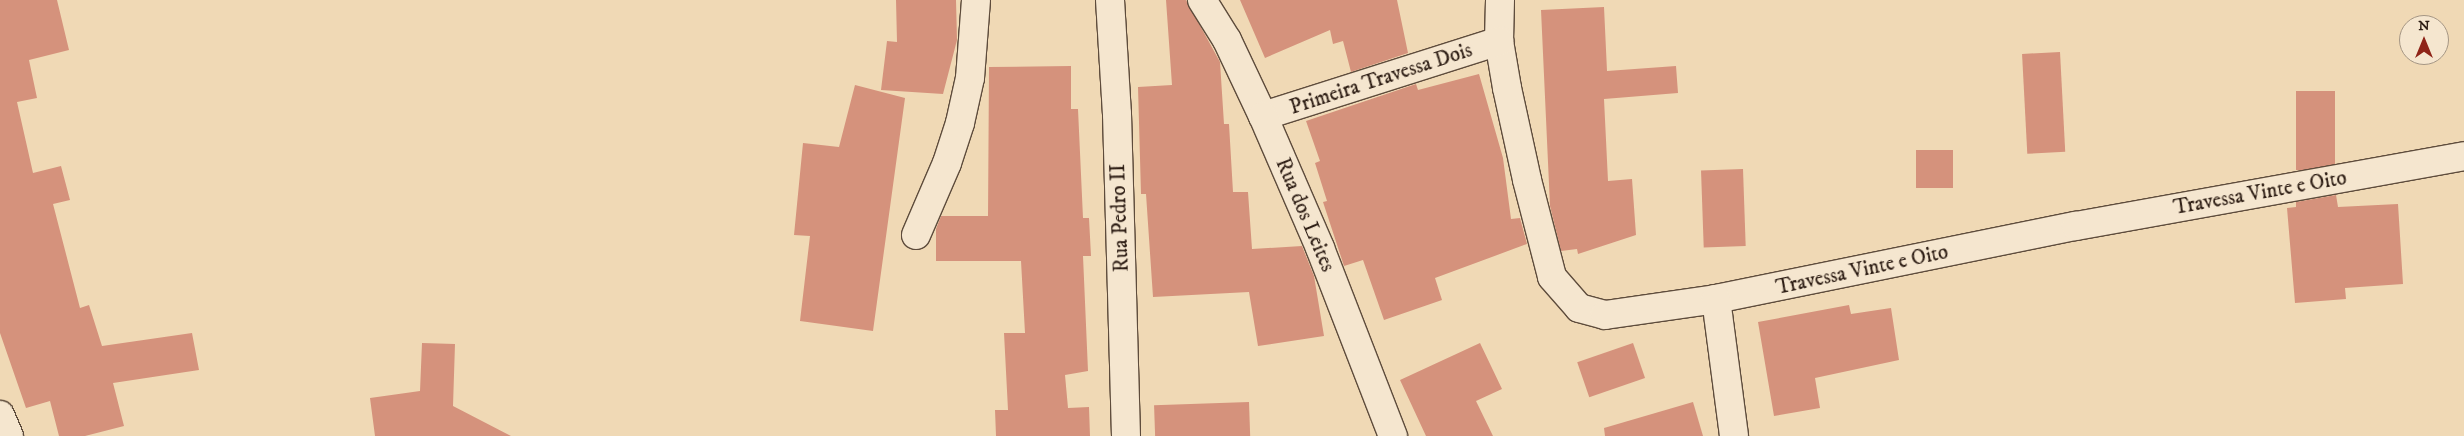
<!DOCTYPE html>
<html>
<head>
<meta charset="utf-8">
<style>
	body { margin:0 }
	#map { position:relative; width:2464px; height:436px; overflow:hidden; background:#f0d9b5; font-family:"IM FELL DW Pica",serif }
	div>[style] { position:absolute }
	.building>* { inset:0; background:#d5927c; transform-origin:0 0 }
	.roads { filter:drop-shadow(1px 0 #5e4c3c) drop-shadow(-1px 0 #5e4c3c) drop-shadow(0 1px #5e4c3c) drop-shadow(0 -1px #5e4c3c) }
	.minor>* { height:28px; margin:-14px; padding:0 14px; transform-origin:14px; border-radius:14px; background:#f5e6cf }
	.tertiary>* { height:28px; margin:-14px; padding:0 14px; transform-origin:14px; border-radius:14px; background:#f5e6cf }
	span { translate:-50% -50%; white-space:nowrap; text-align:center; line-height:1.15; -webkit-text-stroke:4px #f5e6cf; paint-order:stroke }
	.street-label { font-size:21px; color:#2d1d14 }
	.north { position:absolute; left:2399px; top:15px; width:50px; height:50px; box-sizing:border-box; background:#f5e6cf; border:1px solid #a59684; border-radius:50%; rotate:0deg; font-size:14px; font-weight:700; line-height:20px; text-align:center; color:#2d1d14 }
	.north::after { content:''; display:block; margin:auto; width:18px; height:22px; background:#8f2418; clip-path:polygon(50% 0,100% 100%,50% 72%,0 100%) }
</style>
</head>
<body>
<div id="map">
	<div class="building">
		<i style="clip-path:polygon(0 0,57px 0,69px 50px,29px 60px,37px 98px,17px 102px,33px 173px,61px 166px,70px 200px,53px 204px,80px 308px,89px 305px,102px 346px,192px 333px,199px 370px,113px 383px,124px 426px,85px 436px,59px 436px,50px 401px,26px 408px,0 333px)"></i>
		<i style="clip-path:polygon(896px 0,956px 0,957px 40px,943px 94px,881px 90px,887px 41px,897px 42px)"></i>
		<i style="clip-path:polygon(1166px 0,1186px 0,1220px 62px,1224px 124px,1229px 124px,1233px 192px,1248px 192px,1252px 249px,1302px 246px,1314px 276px,1324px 336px,1258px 346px,1249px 292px,1153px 297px,1146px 194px,1141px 194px,1138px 87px,1172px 85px)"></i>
		<i style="clip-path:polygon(1240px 0,1397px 0,1408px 53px,1351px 72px,1343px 41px,1333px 44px,1330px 30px,1265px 58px)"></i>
		<i style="clip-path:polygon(1604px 7px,1607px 71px,1676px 66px,1678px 93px,1604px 99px,1608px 181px,1632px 179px,1636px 235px,1578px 254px,1577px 249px,1561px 251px,1550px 206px,1541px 10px)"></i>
		<i style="left:2060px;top:52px;width:100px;height:38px;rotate:87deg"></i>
		<i style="clip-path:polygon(1071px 66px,1071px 109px,1078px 109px,1083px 218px,1089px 218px,1091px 256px,1083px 256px,1088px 371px,1065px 375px,1068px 408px,1089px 407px,1090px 436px,996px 436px,995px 410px,1008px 410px,1004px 333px,1025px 333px,1021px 261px,936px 261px,936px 229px,941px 216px,988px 216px,989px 67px)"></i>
		<i style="clip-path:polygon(1479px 74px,1503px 158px,1511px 219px,1520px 218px,1527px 244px,1435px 278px,1442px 300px,1384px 320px,1363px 260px,1344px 266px,1323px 202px,1327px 201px,1315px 163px,1320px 161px,1306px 121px,1416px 84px,1418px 90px)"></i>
		<i style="clip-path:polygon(855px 85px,905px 98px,873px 331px,800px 321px,810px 236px,794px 235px,803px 143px,839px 147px)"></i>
		<i style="left:2296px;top:91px;width:39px;height:79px"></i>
		<i style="left:1916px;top:150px;width:37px;height:38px"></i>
		<i style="left:1743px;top:169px;width:77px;height:42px;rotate:88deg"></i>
		<i style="clip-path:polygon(2336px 195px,2338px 207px,2398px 204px,2403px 284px,2345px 288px,2346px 299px,2295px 303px,2287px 208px,2296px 207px,2296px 202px)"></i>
		<i style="clip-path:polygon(1849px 305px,1851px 314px,1891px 308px,1899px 360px,1815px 378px,1820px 408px,1774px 416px,1758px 322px)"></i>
		<i style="clip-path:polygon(422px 343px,455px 344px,453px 406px,511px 436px,375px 436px,370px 398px,420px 391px)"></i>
		<i style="clip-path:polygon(1480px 343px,1502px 389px,1476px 401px,1493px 436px,1426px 436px,1400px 380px)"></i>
		<i style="left:1633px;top:343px;width:37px;height:59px;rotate:71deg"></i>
		<i style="left:1249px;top:402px;width:34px;height:95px;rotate:88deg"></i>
		<i style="clip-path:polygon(1693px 402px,1703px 436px,1605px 436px,1604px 428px)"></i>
	</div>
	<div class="roads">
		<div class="minor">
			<i style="left:1500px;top:0;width:41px;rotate:91.4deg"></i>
			<i style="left:1499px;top:41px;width:48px;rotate:80.3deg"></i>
			<i style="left:1507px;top:88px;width:94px;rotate:77.7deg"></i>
			<i style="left:1527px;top:180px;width:100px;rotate:75.5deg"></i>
			<i style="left:1552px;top:277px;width:41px;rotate:48.9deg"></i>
			<i style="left:1579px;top:308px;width:27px;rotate:15deg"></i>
			<i style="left:1605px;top:315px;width:112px;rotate:-8.2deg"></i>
			<i style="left:1716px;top:299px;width:367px;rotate:-11.5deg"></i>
			<i style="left:2076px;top:226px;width:394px;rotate:-10.2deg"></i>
			<i style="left:1263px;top:116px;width:248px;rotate:-17.6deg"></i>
			<i style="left:916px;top:235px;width:78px;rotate:-66.7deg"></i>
			<i style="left:947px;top:163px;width:42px;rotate:-72deg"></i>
			<i style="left:960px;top:123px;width:46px;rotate:-77.5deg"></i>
			<i style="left:970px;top:78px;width:78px;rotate:-85.6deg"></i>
			<i style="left:1716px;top:299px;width:138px;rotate:82.5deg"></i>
			<i style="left:0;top:415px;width:23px;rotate:67deg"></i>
		</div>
		<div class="tertiary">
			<i style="left:1110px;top:0;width:114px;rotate:86.5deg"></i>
			<i style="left:1117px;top:114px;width:322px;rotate:88.4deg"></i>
			<i style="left:1202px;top:0;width:47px;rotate:58deg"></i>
			<i style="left:1227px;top:40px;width:84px;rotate:64.7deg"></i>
			<i style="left:1263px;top:116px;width:144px;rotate:66.6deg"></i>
			<i style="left:1320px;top:248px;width:202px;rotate:68.8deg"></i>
		</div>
	</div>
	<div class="street-label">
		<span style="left:1381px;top:79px;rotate:-18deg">Primeira Travessa Dois</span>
		<span style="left:2260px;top:193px;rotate:-10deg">Travessa Vinte e Oito</span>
		<span style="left:1305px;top:215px;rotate:67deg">Rua dos Leites</span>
		<span style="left:1120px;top:218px;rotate:-92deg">Rua Pedro II</span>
		<span style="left:1862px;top:270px;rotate:-12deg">Travessa Vinte e Oito</span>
	</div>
	<div class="north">N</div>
</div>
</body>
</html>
